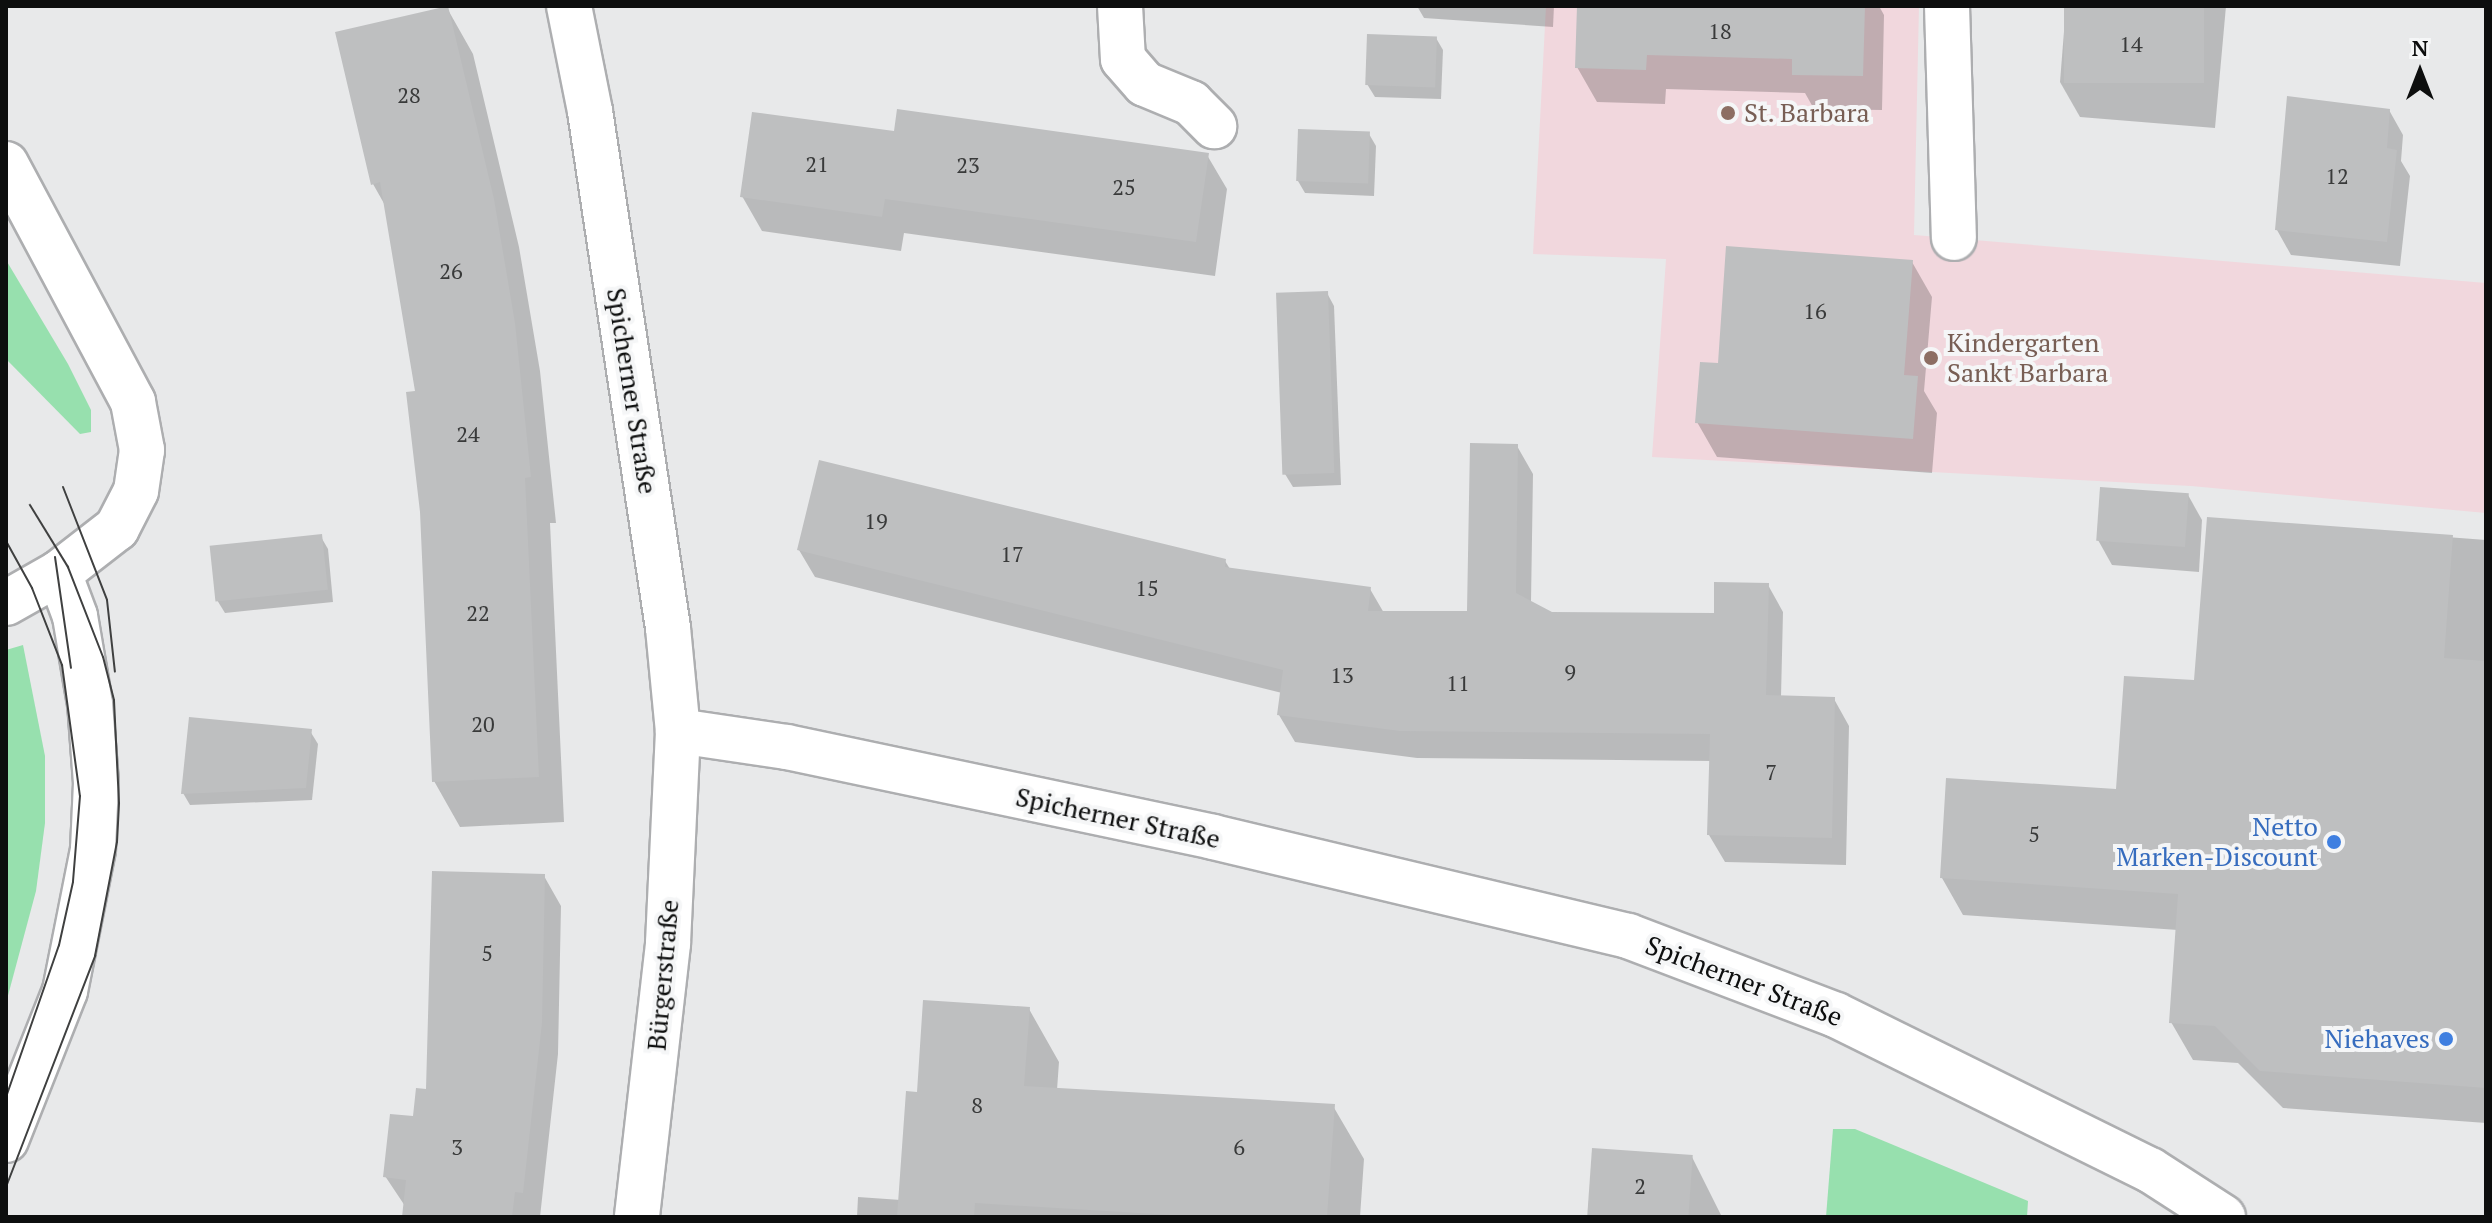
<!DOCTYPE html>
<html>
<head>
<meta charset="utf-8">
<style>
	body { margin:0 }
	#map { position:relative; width:2492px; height:1223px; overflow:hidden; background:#e8e9ea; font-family:"PT Serif",serif }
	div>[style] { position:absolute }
	.education>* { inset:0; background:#f1d7dd }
	.green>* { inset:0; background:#97e0ae }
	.shadow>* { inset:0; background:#0003 }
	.building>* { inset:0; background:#bebfc0; transform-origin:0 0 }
	.roads { filter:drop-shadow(2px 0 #adaeb0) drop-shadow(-2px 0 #adaeb0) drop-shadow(0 2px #adaeb0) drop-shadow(0 -2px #adaeb0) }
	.minor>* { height:44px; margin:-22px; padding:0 22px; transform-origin:22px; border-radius:22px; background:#fff }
	.tram>* { height:2px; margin:-1px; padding:0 1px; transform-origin:1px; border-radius:1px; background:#3f4040 }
	.dots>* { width:22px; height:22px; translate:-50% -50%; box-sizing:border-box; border:4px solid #f5f6f7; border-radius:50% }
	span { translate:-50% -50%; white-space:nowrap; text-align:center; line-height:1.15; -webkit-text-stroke:8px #f5f6f7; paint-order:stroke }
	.number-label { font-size:22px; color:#393a3a }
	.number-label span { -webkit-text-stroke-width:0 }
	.education-label { font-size:26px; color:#785e54 }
	.left { translate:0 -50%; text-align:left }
	.street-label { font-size:26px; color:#0d0e0e }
	.shop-label { font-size:26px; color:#366cbe }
	.right { translate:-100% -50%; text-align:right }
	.frame { position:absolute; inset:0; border:8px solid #0d0e0e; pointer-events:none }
	.north { position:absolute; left:2380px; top:32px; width:80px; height:80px; -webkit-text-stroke:6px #f5f6f7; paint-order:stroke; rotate:0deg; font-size:22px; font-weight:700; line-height:32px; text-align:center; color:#0d0e0e }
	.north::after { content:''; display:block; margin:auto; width:28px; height:36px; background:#0d0e0e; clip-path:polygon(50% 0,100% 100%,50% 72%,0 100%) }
</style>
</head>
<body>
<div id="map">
	<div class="education">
		<i style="clip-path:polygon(1546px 6px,1919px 6px,1914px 235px,2486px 283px,2486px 513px,2191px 486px,1652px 457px,1666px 259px,1533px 254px)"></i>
	</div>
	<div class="green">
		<i style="clip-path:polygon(6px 260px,68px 364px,91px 410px,91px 432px,80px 434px,6px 359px)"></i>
		<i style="clip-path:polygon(23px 645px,45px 756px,45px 823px,36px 891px,6px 1003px,6px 650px)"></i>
		<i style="clip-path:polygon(1833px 1129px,1855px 1129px,2028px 1201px,2027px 1217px,1826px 1217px)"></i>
	</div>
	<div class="shadow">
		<i style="clip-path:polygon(1417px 6px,1554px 6px,1553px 27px,1424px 18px)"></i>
		<i style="clip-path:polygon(1579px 6px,1879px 6px,1884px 15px,1882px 110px,1814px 109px,1805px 93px,1666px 89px,1665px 104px,1597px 102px,1577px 67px)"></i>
		<i style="clip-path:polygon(2066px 6px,2226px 6px,2215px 128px,2080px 117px,2060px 82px)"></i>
		<i style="clip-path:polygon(447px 8px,473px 54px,519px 247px,540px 371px,556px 523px,550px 523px,564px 822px,460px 827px,434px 781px,418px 392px,386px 207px,373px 184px)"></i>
		<i style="clip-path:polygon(1436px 38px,1443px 50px,1441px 99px,1375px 97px,1367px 84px)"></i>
		<i style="clip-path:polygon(2389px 110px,2403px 135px,2401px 161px,2410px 176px,2400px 266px,2291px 255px,2277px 230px)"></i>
		<i style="clip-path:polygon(896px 133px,1207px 155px,1227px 189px,1215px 276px,904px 233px,901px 251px,762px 231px,742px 196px)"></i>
		<i style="clip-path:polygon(1369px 134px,1376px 146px,1374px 196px,1305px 193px,1298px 181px)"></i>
		<i style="clip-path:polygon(1912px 262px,1932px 297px,1924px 391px,1937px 413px,1932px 473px,1717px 457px,1697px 422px)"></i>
		<i style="clip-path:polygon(1327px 293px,1334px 306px,1341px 485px,1293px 487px,1285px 474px)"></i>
		<i style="clip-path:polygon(1517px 446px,1533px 474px,1531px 603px,1551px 614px,1715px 615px,1768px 585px,1783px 612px,1781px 697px,1834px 699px,1849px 726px,1846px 865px,1725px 862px,1709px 835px,1712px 761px,1417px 758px,1295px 742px,1279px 715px,1282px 693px,815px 577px,799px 550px,1225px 561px,1230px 569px,1370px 589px,1384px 613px,1469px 613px)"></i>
		<i style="clip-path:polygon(2188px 495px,2202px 520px,2199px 572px,2112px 565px,2098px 540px)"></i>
		<i style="clip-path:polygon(2209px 519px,2486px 540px,2486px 1123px,2283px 1108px,2238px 1063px,2193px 1060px,2171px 1022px,2178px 930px,1963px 915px,1942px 878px,2117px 791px,2196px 683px)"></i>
		<i style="clip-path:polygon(321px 537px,328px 549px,333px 602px,225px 613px,217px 600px)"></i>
		<i style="clip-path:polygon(310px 731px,318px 744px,312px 800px,190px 805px,183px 793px)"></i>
		<i style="clip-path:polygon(544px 876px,561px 906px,558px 1054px,540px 1217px,404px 1217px,405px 1206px,385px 1176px)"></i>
		<i style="clip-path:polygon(1029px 1009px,1059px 1062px,1057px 1090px,1333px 1106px,1364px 1159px,1360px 1217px,857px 1217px,858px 1197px,901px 1200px,918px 1094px)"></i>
		<i style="clip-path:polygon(1692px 1157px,1722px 1217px,1589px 1217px)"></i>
	</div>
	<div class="building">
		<i style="clip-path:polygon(448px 6px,494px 199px,515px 323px,531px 477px,525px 478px,539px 777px,432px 782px,420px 512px,406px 392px,415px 391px,380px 182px,371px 185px,335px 32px)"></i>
		<i style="clip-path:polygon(1577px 6px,1865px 6px,1863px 76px,1792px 75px,1792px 59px,1647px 55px,1646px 70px,1575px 68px)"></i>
		<i style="left:2064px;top:6px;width:140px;height:77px"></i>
		<i style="left:1367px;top:34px;width:70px;height:51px;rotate:2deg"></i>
		<i style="clip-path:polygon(2287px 96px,2390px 109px,2387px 148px,2397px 150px,2387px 242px,2275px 230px)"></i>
		<i style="clip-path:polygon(897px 109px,1209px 153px,1196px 242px,885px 199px,882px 217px,740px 197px,752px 112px,894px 131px)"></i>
		<i style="left:1298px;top:129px;width:72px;height:52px;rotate:2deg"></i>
		<i style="clip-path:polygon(1726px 246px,1913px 260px,1904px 375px,1918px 376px,1913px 439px,1695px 423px,1700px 362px,1718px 363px)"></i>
		<i style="left:1328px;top:291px;width:182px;height:52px;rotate:88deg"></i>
		<i style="clip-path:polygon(1470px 443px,1518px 444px,1516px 593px,1552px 612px,1714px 613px,1714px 582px,1769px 583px,1766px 695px,1835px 697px,1832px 838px,1707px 835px,1710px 734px,1400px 731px,1277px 715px,1283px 670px,797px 550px,819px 460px,1226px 559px,1225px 567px,1371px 587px,1368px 611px,1467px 611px)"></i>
		<i style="left:2100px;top:487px;width:89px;height:54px;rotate:4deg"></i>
		<i style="clip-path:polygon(2207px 517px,2453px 535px,2444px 658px,2486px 661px,2486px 1088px,2260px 1071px,2215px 1026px,2169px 1023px,2178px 894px,1940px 878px,1946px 778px,2116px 789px,2124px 676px,2194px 680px)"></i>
		<i style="left:322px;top:534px;width:56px;height:113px;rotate:84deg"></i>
		<i style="clip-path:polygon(189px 717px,312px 729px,306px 788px,181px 794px)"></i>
		<i style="clip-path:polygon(432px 871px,545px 874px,542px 1023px,523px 1193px,515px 1192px,512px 1217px,402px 1217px,406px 1180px,383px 1177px,390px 1114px,413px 1116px,416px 1088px,426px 1089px)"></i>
		<i style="clip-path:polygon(923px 1000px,1030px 1007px,1024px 1086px,1335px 1104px,1327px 1217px,1204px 1217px,975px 1203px,974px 1217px,897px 1217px,906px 1091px,917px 1092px)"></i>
		<i style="left:1592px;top:1148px;width:101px;height:69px;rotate:4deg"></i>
	</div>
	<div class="roads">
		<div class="minor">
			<i style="left:569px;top:6px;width:107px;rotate:78.7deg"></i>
			<i style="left:590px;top:111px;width:523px;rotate:81.42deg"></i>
			<i style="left:668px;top:628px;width:103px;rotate:84.5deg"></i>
			<i style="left:678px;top:731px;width:213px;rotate:92.7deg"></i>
			<i style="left:668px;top:944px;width:275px;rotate:96.5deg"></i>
			<i style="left:1120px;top:6px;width:53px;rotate:86.8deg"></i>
			<i style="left:1123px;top:59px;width:33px;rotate:49deg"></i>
			<i style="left:1145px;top:84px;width:50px;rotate:22.4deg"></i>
			<i style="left:1191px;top:103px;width:33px;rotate:45deg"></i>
			<i style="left:1947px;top:6px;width:232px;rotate:88.3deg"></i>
			<i style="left:6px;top:164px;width:270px;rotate:61.9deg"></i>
			<i style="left:133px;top:402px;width:49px;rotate:79.4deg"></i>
			<i style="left:142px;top:450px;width:41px;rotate:98.3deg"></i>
			<i style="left:136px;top:491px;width:42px;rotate:117.2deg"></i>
			<i style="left:117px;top:528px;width:73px;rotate:142.2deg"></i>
			<i style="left:59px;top:573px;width:61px;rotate:150.5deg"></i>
			<i style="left:678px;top:731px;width:110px;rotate:8.4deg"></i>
			<i style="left:787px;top:747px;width:435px;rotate:11.9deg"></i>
			<i style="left:1213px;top:837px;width:427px;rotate:13.4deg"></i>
			<i style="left:1628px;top:936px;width:222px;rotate:20.8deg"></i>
			<i style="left:1836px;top:1015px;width:350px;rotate:26.3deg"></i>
			<i style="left:2150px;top:1170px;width:87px;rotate:32.8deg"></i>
			<i style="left:6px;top:1140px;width:160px;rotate:-68.4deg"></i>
			<i style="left:65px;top:991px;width:145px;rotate:-78.8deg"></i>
			<i style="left:93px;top:849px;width:66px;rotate:-87.4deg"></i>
			<i style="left:96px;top:783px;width:79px;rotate:-94.3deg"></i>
			<i style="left:90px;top:704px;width:89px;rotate:-99.7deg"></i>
			<i style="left:75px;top:616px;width:46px;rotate:-110.4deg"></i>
		</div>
	</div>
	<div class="tram">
		<i style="left:63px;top:487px;width:121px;rotate:68.7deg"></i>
		<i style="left:107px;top:600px;width:72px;rotate:83.7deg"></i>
		<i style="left:6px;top:541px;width:54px;rotate:61deg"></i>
		<i style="left:32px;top:588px;width:83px;rotate:68.7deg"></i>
		<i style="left:62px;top:665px;width:132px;rotate:82.2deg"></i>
		<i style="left:80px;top:796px;width:86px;rotate:94.7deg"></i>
		<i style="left:73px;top:882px;width:65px;rotate:102.5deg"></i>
		<i style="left:59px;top:945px;width:161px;rotate:109.2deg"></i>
		<i style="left:55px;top:557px;width:112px;rotate:81.8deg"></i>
		<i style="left:6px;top:1187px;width:248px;rotate:-68.9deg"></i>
		<i style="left:95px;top:956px;width:116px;rotate:-79.1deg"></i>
		<i style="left:117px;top:842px;width:39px;rotate:-87deg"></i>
		<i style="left:119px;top:803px;width:103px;rotate:-92.8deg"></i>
		<i style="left:114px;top:700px;width:44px;rotate:-104.3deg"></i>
		<i style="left:103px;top:657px;width:97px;rotate:-111.3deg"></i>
		<i style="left:68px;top:567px;width:73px;rotate:-121.5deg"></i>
	</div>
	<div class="dots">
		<i style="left:1728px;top:113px;background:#8d6e63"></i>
		<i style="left:1931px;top:358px;background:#8d6e63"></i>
		<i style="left:2334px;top:842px;background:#3f7fe0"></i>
		<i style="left:2446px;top:1039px;background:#3f7fe0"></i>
	</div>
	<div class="number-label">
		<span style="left:1720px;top:31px">18</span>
		<span style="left:2131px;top:44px">14</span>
		<span style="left:409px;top:95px">28</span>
		<span style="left:817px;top:164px">21</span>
		<span style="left:968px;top:165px">23</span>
		<span style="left:2337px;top:176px">12</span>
		<span style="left:1124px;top:187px">25</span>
		<span style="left:451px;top:271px">26</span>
		<span style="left:1815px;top:311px">16</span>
		<span style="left:468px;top:434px">24</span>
		<span style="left:876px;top:521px">19</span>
		<span style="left:1012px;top:554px">17</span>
		<span style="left:1147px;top:588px">15</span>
		<span style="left:478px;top:613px">22</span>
		<span style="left:1570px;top:672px">9</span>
		<span style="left:1342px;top:675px">13</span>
		<span style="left:1458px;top:683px">11</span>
		<span style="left:483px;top:724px">20</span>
		<span style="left:1771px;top:772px">7</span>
		<span style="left:2034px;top:834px">5</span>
		<span style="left:487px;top:953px">5</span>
		<span style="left:977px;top:1105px">8</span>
		<span style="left:457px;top:1147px">3</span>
		<span style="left:1239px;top:1147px">6</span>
		<span style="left:1640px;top:1186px">2</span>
	</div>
	<div class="education-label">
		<span class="left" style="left:1744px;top:113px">St. Barbara</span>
		<span class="left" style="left:1947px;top:358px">Kindergarten<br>Sankt Barbara</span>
	</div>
	<div class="street-label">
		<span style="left:632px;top:391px;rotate:81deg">Spicherner Straße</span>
		<span style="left:1118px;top:818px;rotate:12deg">Spicherner Straße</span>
		<span style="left:663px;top:975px;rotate:-85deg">Bürgerstraße</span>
		<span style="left:1744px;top:981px;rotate:21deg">Spicherner Straße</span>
	</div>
	<div class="shop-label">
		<span class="right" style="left:2318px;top:842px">Netto<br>Marken-Discount</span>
		<span class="right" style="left:2430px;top:1039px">Niehaves</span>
	</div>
	<div class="frame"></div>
	<div class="north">N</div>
</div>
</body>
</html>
